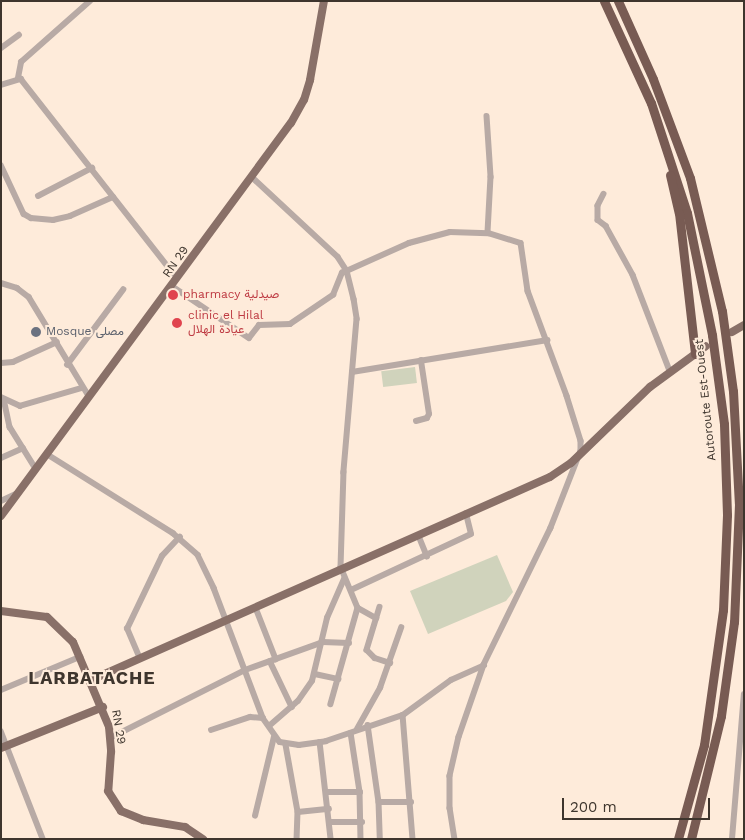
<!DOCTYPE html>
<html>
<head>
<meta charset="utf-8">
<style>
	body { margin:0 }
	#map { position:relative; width:745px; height:840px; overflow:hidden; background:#feebda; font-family:"Work Sans",Vazirmatn,sans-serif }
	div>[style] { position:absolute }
	.green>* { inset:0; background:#d0d3bc; transform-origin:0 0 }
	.minor>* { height:5.5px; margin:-2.75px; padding:0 2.75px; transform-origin:2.75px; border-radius:2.75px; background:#b8aaa5 }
	.major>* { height:8px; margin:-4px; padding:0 4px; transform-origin:4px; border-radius:4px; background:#897068 }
	.highway>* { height:9px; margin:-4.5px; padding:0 4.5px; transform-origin:4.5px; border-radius:4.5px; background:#785b53 }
	.dots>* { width:14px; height:14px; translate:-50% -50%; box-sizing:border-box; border:2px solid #feebda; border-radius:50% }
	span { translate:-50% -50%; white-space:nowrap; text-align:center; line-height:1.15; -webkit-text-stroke:4px #feebda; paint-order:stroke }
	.street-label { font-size:12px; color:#3e352d }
	.health-label { font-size:12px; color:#be3a42 }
	.left { translate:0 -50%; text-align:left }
	.worship-label { font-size:12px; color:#5b616d }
	.district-label { font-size:18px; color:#3e352d; font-weight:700; letter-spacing:1px }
	.frame { position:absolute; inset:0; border:2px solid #3e352d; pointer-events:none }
	.scale { position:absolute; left:562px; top:798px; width:148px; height:22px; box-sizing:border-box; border:2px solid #3e352d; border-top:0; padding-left:6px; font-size:15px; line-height:18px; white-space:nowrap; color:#3e352d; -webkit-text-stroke:4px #feebda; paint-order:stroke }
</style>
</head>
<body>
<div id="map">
	<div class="green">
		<i style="left:415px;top:367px;width:16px;height:34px;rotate:83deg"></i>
		<i style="clip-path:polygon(497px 555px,513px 592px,506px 601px,428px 634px,410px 591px)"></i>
	</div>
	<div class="minor">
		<i style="left:1px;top:48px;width:22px;rotate:-36deg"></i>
		<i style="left:18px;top:78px;width:16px;rotate:-79deg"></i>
		<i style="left:21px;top:62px;width:92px;rotate:-41.5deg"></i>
		<i style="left:1px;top:85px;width:21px;rotate:-17deg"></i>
		<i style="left:21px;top:79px;width:253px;rotate:51.9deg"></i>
		<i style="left:487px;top:116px;width:61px;rotate:86.2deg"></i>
		<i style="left:491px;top:177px;width:56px;rotate:93.1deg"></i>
		<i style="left:1px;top:165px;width:54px;rotate:64.9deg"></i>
		<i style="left:24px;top:214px;width:8px;rotate:30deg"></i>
		<i style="left:31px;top:218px;width:22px;rotate:5deg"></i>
		<i style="left:53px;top:220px;width:17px;rotate:-13deg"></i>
		<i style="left:70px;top:216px;width:47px;rotate:-23.8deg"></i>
		<i style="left:252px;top:177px;width:117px;rotate:42.9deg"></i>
		<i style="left:338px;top:257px;width:17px;rotate:57deg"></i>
		<i style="left:347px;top:271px;width:29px;rotate:76deg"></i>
		<i style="left:354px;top:299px;width:20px;rotate:81deg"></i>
		<i style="left:357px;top:319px;width:154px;rotate:94.9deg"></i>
		<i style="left:344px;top:472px;width:95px;rotate:91.8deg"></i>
		<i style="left:341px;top:567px;width:44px;rotate:67.5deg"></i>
		<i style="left:358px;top:608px;width:100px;rotate:105.7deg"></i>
		<i style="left:604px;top:194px;width:13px;rotate:117deg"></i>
		<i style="left:598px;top:206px;width:14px;rotate:90deg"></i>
		<i style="left:598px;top:220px;width:10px;rotate:37deg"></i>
		<i style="left:606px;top:226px;width:56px;rotate:61.1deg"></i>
		<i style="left:633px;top:275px;width:103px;rotate:68.9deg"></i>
		<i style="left:38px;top:196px;width:61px;rotate:-27.4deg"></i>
		<i style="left:1px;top:283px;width:17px;rotate:17deg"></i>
		<i style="left:17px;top:288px;width:15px;rotate:37deg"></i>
		<i style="left:29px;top:297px;width:116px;rotate:58.8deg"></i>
		<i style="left:172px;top:286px;width:93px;rotate:34deg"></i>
		<i style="left:249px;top:338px;width:16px;rotate:-52deg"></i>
		<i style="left:259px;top:325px;width:31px;rotate:-2deg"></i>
		<i style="left:290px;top:324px;width:52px;rotate:-34deg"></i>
		<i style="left:333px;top:295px;width:24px;rotate:-68deg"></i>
		<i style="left:342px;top:273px;width:73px;rotate:-24.1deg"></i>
		<i style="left:409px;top:243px;width:42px;rotate:-15deg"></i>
		<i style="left:450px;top:232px;width:38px;rotate:2deg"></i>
		<i style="left:488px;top:233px;width:34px;rotate:17deg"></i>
		<i style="left:521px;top:243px;width:49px;rotate:81.7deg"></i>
		<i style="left:528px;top:291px;width:112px;rotate:69.6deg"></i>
		<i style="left:567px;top:396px;width:47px;rotate:72.7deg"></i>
		<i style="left:581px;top:441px;width:10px;rotate:90deg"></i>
		<i style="left:581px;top:451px;width:83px;rotate:111.3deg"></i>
		<i style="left:551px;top:528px;width:153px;rotate:116.1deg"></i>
		<i style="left:484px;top:665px;width:76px;rotate:109.1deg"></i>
		<i style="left:459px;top:737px;width:40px;rotate:103deg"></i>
		<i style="left:450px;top:776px;width:32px;rotate:90deg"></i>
		<i style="left:450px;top:808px;width:31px;rotate:81deg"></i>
		<i style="left:1px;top:363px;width:12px;rotate:-5deg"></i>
		<i style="left:13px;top:362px;width:48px;rotate:-24.4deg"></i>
		<i style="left:67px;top:365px;width:94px;rotate:-53.3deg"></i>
		<i style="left:352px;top:372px;width:198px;rotate:-9.3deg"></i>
		<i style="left:1px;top:397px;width:21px;rotate:25deg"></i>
		<i style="left:20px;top:406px;width:65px;rotate:-16.2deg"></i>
		<i style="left:4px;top:399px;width:29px;rotate:78deg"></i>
		<i style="left:10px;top:427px;width:49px;rotate:58.2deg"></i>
		<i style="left:416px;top:421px;width:11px;rotate:-15deg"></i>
		<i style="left:427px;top:418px;width:4px;rotate:-63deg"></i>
		<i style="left:429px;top:414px;width:54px;rotate:-98.6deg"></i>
		<i style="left:47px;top:454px;width:149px;rotate:32.1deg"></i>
		<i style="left:173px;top:533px;width:33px;rotate:41deg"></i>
		<i style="left:198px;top:555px;width:37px;rotate:64deg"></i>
		<i style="left:214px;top:588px;width:139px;rotate:69.3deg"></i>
		<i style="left:263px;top:718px;width:29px;rotate:55deg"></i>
		<i style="left:280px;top:742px;width:19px;rotate:9deg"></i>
		<i style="left:299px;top:745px;width:27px;rotate:-8deg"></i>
		<i style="left:326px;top:741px;width:81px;rotate:-18.7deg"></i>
		<i style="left:403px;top:715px;width:59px;rotate:-36.1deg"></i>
		<i style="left:451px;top:680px;width:36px;rotate:-24deg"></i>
		<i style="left:1px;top:458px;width:24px;rotate:-24deg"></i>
		<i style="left:1px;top:501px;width:17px;rotate:-25deg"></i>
		<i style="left:419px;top:536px;width:22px;rotate:68deg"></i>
		<i style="left:351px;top:590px;width:132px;rotate:-25deg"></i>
		<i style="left:471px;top:534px;width:21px;rotate:-104deg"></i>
		<i style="left:380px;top:607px;width:45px;rotate:106.8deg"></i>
		<i style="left:367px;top:650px;width:11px;rotate:45deg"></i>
		<i style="left:375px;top:658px;width:16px;rotate:18deg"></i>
		<i style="left:256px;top:608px;width:55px;rotate:68.6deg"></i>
		<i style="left:358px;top:608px;width:21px;rotate:29deg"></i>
		<i style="left:140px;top:659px;width:33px;rotate:-113deg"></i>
		<i style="left:127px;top:629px;width:81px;rotate:-64.4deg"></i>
		<i style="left:162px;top:556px;width:26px;rotate:-47deg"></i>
		<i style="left:270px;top:661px;width:51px;rotate:64.4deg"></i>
		<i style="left:315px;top:674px;width:24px;rotate:12deg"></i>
		<i style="left:1px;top:690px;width:86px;rotate:-22.7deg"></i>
		<i style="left:403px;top:715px;width:124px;rotate:85.4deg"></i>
		<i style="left:368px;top:725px;width:78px;rotate:81.9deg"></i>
		<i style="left:379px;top:802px;width:37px;rotate:88deg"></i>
		<i style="left:269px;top:726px;width:38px;rotate:-41deg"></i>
		<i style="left:298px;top:701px;width:24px;rotate:-55deg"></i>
		<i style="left:312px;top:681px;width:65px;rotate:-76.6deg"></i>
		<i style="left:327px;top:618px;width:43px;rotate:-66.4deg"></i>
		<i style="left:357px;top:729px;width:47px;rotate:-60.7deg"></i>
		<i style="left:380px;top:688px;width:64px;rotate:-70.7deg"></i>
		<i style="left:211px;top:730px;width:41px;rotate:-18.4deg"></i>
		<i style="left:250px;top:717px;width:13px;rotate:4deg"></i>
		<i style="left:1px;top:731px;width:116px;rotate:68.7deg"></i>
		<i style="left:351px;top:733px;width:60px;rotate:81.3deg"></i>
		<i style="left:360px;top:792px;width:47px;rotate:88.8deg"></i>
		<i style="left:110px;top:738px;width:151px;rotate:-26.7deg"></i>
		<i style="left:245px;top:670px;width:83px;rotate:-19.7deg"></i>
		<i style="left:323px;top:642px;width:26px;rotate:2deg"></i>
		<i style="left:320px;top:742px;width:98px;rotate:83.5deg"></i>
		<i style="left:286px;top:745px;width:68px;rotate:79.8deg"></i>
		<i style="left:298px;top:812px;width:27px;rotate:92deg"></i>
		<i style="left:327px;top:792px;width:33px"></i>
		<i style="left:379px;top:802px;width:32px"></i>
		<i style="left:298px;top:812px;width:31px;rotate:-6deg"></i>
		<i style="left:255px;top:816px;width:81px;rotate:-76.5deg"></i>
		<i style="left:331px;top:822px;width:31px"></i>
		<i style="left:732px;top:839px;width:145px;rotate:-85.3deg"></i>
	</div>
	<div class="major">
		<i style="left:732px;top:332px;width:14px;rotate:-30deg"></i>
		<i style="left:1px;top:516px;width:488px;rotate:-53.6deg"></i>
		<i style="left:291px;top:123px;width:26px;rotate:-61deg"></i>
		<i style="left:304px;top:100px;width:21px;rotate:-73deg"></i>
		<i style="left:310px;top:80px;width:80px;rotate:-80deg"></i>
		<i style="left:1px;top:611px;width:46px;rotate:7.4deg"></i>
		<i style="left:47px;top:617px;width:36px;rotate:44deg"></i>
		<i style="left:73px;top:642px;width:92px;rotate:67deg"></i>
		<i style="left:109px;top:727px;width:25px;rotate:85deg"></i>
		<i style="left:111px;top:752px;width:39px;rotate:94deg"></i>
		<i style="left:108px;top:791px;width:24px;rotate:57deg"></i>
		<i style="left:121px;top:811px;width:24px;rotate:22deg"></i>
		<i style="left:143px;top:820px;width:43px;rotate:9.5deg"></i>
		<i style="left:185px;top:827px;width:22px;rotate:34deg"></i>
		<i style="left:91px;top:680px;width:502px;rotate:-23.86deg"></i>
		<i style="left:550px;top:477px;width:25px;rotate:-34deg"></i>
		<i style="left:571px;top:463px;width:110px;rotate:-43.9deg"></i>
		<i style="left:650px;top:387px;width:69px;rotate:-36.2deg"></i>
		<i style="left:1px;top:748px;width:110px;rotate:-21.9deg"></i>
	</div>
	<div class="highway">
		<i style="left:604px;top:1px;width:112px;rotate:65.3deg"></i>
		<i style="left:651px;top:103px;width:116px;rotate:71.9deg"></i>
		<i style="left:687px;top:213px;width:125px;rotate:78.4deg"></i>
		<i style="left:712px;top:335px;width:90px;rotate:82.3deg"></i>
		<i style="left:724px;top:424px;width:91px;rotate:88.1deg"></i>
		<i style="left:727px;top:515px;width:95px;rotate:92.4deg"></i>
		<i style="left:723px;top:610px;width:136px;rotate:98deg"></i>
		<i style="left:704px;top:745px;width:98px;rotate:105.5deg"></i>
		<i style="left:618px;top:1px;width:85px;rotate:65.8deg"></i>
		<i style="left:653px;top:79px;width:106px;rotate:69.5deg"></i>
		<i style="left:690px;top:178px;width:137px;rotate:76.5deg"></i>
		<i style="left:722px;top:311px;width:81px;rotate:82.2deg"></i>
		<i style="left:733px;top:391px;width:113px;rotate:87deg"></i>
		<i style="left:739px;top:504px;width:118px;rotate:92.4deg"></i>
		<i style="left:734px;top:622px;width:95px;rotate:97.9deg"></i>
		<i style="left:721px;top:716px;width:127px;rotate:103.7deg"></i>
		<i style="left:670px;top:175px;width:39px;rotate:77deg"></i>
		<i style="left:679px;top:213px;width:142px;rotate:83.5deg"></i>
	</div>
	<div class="dots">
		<i style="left:173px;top:295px;background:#e0444e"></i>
		<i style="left:177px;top:323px;background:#e0444e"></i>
		<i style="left:36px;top:332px;background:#6b7280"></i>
	</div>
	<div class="street-label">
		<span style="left:176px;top:262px;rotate:-55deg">RN 29</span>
		<span style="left:706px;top:400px;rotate:-96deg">Autoroute Est-Ouest</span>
		<span style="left:118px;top:727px;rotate:80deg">RN 29</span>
	</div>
	<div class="health-label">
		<span class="left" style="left:183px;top:295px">pharmacy صيدلية</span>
		<span class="left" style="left:188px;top:323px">clinic el Hilal<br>عيادة الهلال</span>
	</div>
	<div class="worship-label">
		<span class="left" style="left:46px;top:332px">Mosque مصلى</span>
	</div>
	<div class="district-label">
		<span style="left:92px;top:678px">LARBATACHE</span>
	</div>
	<div class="frame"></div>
	<div class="scale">200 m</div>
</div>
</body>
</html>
